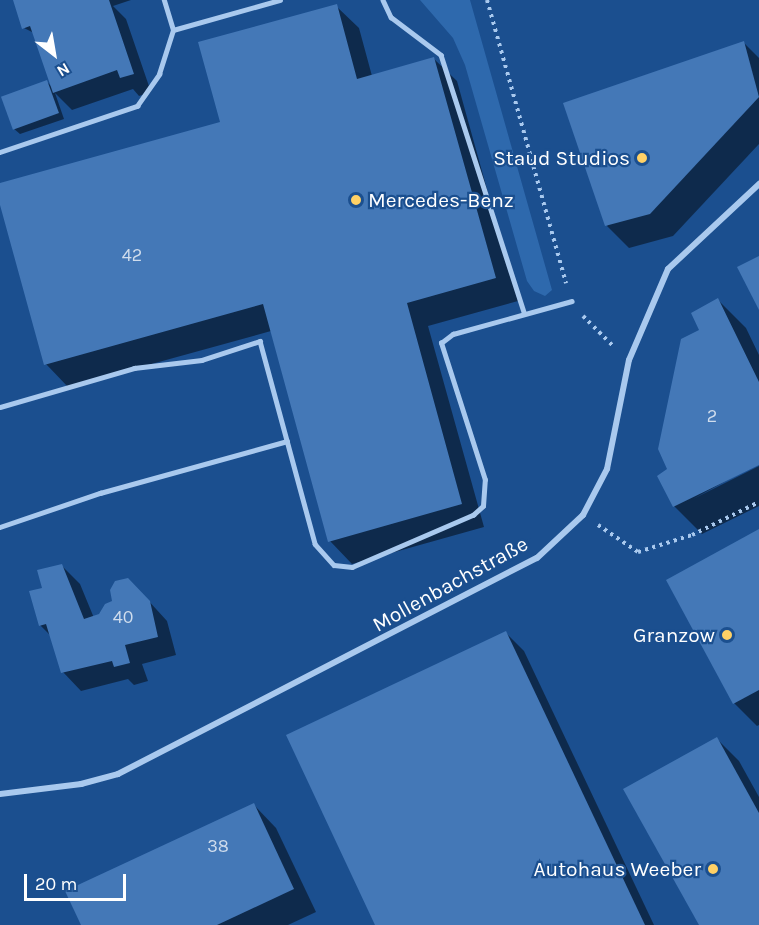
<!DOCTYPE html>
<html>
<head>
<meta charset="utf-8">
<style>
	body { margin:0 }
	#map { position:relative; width:759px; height:925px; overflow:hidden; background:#1b4f8f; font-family:Karla,sans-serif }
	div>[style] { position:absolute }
	.green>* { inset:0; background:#2e69ad }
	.shadow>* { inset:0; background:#0007 }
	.building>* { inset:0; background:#4478b7; transform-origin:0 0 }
	.path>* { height:4px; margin-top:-2px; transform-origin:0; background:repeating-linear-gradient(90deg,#a9c9ee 0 3px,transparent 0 7.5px) }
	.service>* { height:4.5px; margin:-2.25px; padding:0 2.25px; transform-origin:2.25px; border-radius:2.25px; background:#a9c9ee }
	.minor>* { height:6px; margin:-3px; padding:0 3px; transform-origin:3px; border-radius:3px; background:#a9c9ee }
	.dots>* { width:16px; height:16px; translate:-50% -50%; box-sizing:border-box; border:3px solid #1b4f8f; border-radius:50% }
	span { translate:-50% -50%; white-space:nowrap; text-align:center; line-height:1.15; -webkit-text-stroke:4.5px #1b4f8f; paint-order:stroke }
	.number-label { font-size:18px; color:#d0dded }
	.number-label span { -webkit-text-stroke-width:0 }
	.poi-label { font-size:21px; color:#fff }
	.right { translate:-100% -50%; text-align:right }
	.left { translate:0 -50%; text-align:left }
	.street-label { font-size:21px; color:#fff }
	.north { position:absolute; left:24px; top:24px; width:60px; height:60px; -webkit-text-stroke:4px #1b4f8f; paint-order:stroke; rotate:149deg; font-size:16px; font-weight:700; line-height:24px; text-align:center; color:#fff }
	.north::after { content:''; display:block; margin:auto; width:21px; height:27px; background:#fff; clip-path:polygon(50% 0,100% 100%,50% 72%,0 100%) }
	.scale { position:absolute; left:24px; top:874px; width:102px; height:27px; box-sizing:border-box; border:3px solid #fff; border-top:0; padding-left:8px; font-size:18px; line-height:21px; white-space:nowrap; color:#fff; -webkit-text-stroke:4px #1b4f8f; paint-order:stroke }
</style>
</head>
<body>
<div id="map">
	<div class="green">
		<i style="clip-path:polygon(420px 0,470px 0,552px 290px,545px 296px,534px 291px,527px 281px,465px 65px,453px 38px)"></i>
	</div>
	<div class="shadow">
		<i style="clip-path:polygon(14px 0,131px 0,113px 6px,126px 19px,151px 92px,139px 96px,133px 89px,72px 110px,55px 93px,64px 119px,20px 134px,13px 128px,47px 82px,52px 87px,34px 33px,24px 28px)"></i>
		<i style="clip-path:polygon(336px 6px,359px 28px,372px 76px,434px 59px,457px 81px,518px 301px,428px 326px,484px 527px,352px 564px,330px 541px,271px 331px,68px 387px,46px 364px,0 200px,0 185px,222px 123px)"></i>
		<i style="clip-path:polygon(743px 42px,759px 58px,759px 144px,673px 236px,629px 248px,607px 226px)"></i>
		<i style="clip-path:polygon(718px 300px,746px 328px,759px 355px,759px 463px,693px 499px,759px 466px,759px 506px,702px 534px,674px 506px,669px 470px)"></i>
		<i style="clip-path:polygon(759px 531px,759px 725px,757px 726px,734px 703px)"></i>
		<i style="clip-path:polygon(62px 566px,80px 584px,94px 618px,146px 598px,167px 621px,176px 655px,142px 664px,148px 681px,134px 685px,128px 679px,81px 691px,63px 672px,51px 636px,40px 625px,44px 589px)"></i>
		<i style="clip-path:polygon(506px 633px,524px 651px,654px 925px,377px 925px)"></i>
		<i style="clip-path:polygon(717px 739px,739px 761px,759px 797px,759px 925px,700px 925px)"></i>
		<i style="clip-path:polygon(254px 805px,276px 828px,316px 912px,288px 925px,83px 925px)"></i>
	</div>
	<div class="building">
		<i style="clip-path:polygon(13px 0,109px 0,134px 74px,120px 78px,117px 70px,53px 93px,30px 26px,22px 29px)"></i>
		<i style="clip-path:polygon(337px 4px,357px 79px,434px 57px,496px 278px,407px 303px,462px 504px,328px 542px,263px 304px,44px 365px,0 205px,0 183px,220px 122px,198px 42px)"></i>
		<i style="clip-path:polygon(744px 41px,759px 97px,650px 214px,605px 226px,563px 103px)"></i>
		<i style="left:47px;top:80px;width:35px;height:49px;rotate:70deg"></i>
		<i style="clip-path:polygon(759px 256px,759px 310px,737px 267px)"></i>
		<i style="clip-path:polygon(718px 298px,759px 382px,759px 465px,673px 507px,657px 476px,667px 469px,658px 449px,681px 339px,699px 330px,691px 313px)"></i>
		<i style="clip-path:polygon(759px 529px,759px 690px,733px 704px,666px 580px)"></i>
		<i style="clip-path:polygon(62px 564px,84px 619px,99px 614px,105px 604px,112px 601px,110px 590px,115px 581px,128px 578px,150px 601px,158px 637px,125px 645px,130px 663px,114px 667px,112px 661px,61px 673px,46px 624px,39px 626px,29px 591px,42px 588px,37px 570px)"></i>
		<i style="clip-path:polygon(506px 631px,645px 925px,375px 925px,286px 735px)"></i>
		<i style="clip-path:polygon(717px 737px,759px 813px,759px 925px,699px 925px,623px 789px)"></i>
		<i style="clip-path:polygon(254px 803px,294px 889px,217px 925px,81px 925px,65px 891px)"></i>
	</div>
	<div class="path">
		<i style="left:487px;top:0;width:294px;rotate:74.4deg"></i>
		<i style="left:583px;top:316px;width:42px;rotate:45deg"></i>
		<i style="left:598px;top:525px;width:48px;rotate:34deg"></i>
		<i style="left:638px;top:552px;width:57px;rotate:-17.5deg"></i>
		<i style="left:692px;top:535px;width:75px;rotate:-26.2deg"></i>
	</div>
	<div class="service">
		<i style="left:383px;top:0;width:19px;rotate:65deg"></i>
		<i style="left:391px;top:17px;width:63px;rotate:37.2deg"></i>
		<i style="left:441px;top:55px;width:270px;rotate:72.1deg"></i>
		<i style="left:173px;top:30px;width:111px;rotate:-15.7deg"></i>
		<i style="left:0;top:152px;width:145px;rotate:-18.6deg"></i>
		<i style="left:137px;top:106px;width:39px;rotate:-55deg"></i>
		<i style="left:159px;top:74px;width:46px;rotate:-72.3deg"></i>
		<i style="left:173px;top:30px;width:31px;rotate:-107deg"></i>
		<i style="left:0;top:407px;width:140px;rotate:-16.2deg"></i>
		<i style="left:134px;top:368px;width:68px;rotate:-6.7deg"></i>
		<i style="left:202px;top:360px;width:61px;rotate:-18.1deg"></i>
		<i style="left:260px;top:341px;width:210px;rotate:74.8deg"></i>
		<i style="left:315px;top:544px;width:28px;rotate:48deg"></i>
		<i style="left:334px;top:565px;width:18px;rotate:6deg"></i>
		<i style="left:352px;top:567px;width:132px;rotate:-23.3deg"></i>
		<i style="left:473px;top:515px;width:13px;rotate:-42deg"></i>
		<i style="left:483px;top:506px;width:26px;rotate:-86deg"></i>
		<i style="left:485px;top:480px;width:144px;rotate:-107.8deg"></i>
		<i style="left:441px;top:343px;width:15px;rotate:-37deg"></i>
		<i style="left:453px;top:334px;width:123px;rotate:-15.5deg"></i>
		<i style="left:0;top:527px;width:106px;rotate:-18.8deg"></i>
		<i style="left:100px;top:493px;width:194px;rotate:-15.5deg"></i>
	</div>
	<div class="minor">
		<i style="left:0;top:794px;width:82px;rotate:-7deg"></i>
		<i style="left:81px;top:784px;width:38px;rotate:-15deg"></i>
		<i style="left:118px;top:774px;width:471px;rotate:-27.3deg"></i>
		<i style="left:537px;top:558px;width:63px;rotate:-43.1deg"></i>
		<i style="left:583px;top:515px;width:52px;rotate:-62.4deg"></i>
		<i style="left:607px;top:469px;width:111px;rotate:-78.6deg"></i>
		<i style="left:629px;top:360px;width:99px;rotate:-66.8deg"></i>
		<i style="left:668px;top:269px;width:125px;rotate:-43deg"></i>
	</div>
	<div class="dots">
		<i style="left:642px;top:158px;background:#ffd166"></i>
		<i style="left:356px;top:200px;background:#ffd166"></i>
		<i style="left:727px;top:635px;background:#ffd166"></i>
		<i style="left:713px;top:869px;background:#ffd166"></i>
	</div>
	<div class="number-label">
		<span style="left:132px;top:255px">42</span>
		<span style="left:712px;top:416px">2</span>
		<span style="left:123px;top:617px">40</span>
		<span style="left:218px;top:846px">38</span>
	</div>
	<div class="poi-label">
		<span class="right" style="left:630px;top:158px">Staud Studios</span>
		<span class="left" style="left:368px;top:200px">Mercedes-Benz</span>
		<span class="right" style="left:715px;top:635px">Granzow</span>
		<span class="right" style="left:701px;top:869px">Autohaus Weeber</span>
	</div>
	<div class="street-label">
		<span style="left:450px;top:584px;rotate:-29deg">Mollenbachstraße</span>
	</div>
	<div class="north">N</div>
	<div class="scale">20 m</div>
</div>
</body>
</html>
